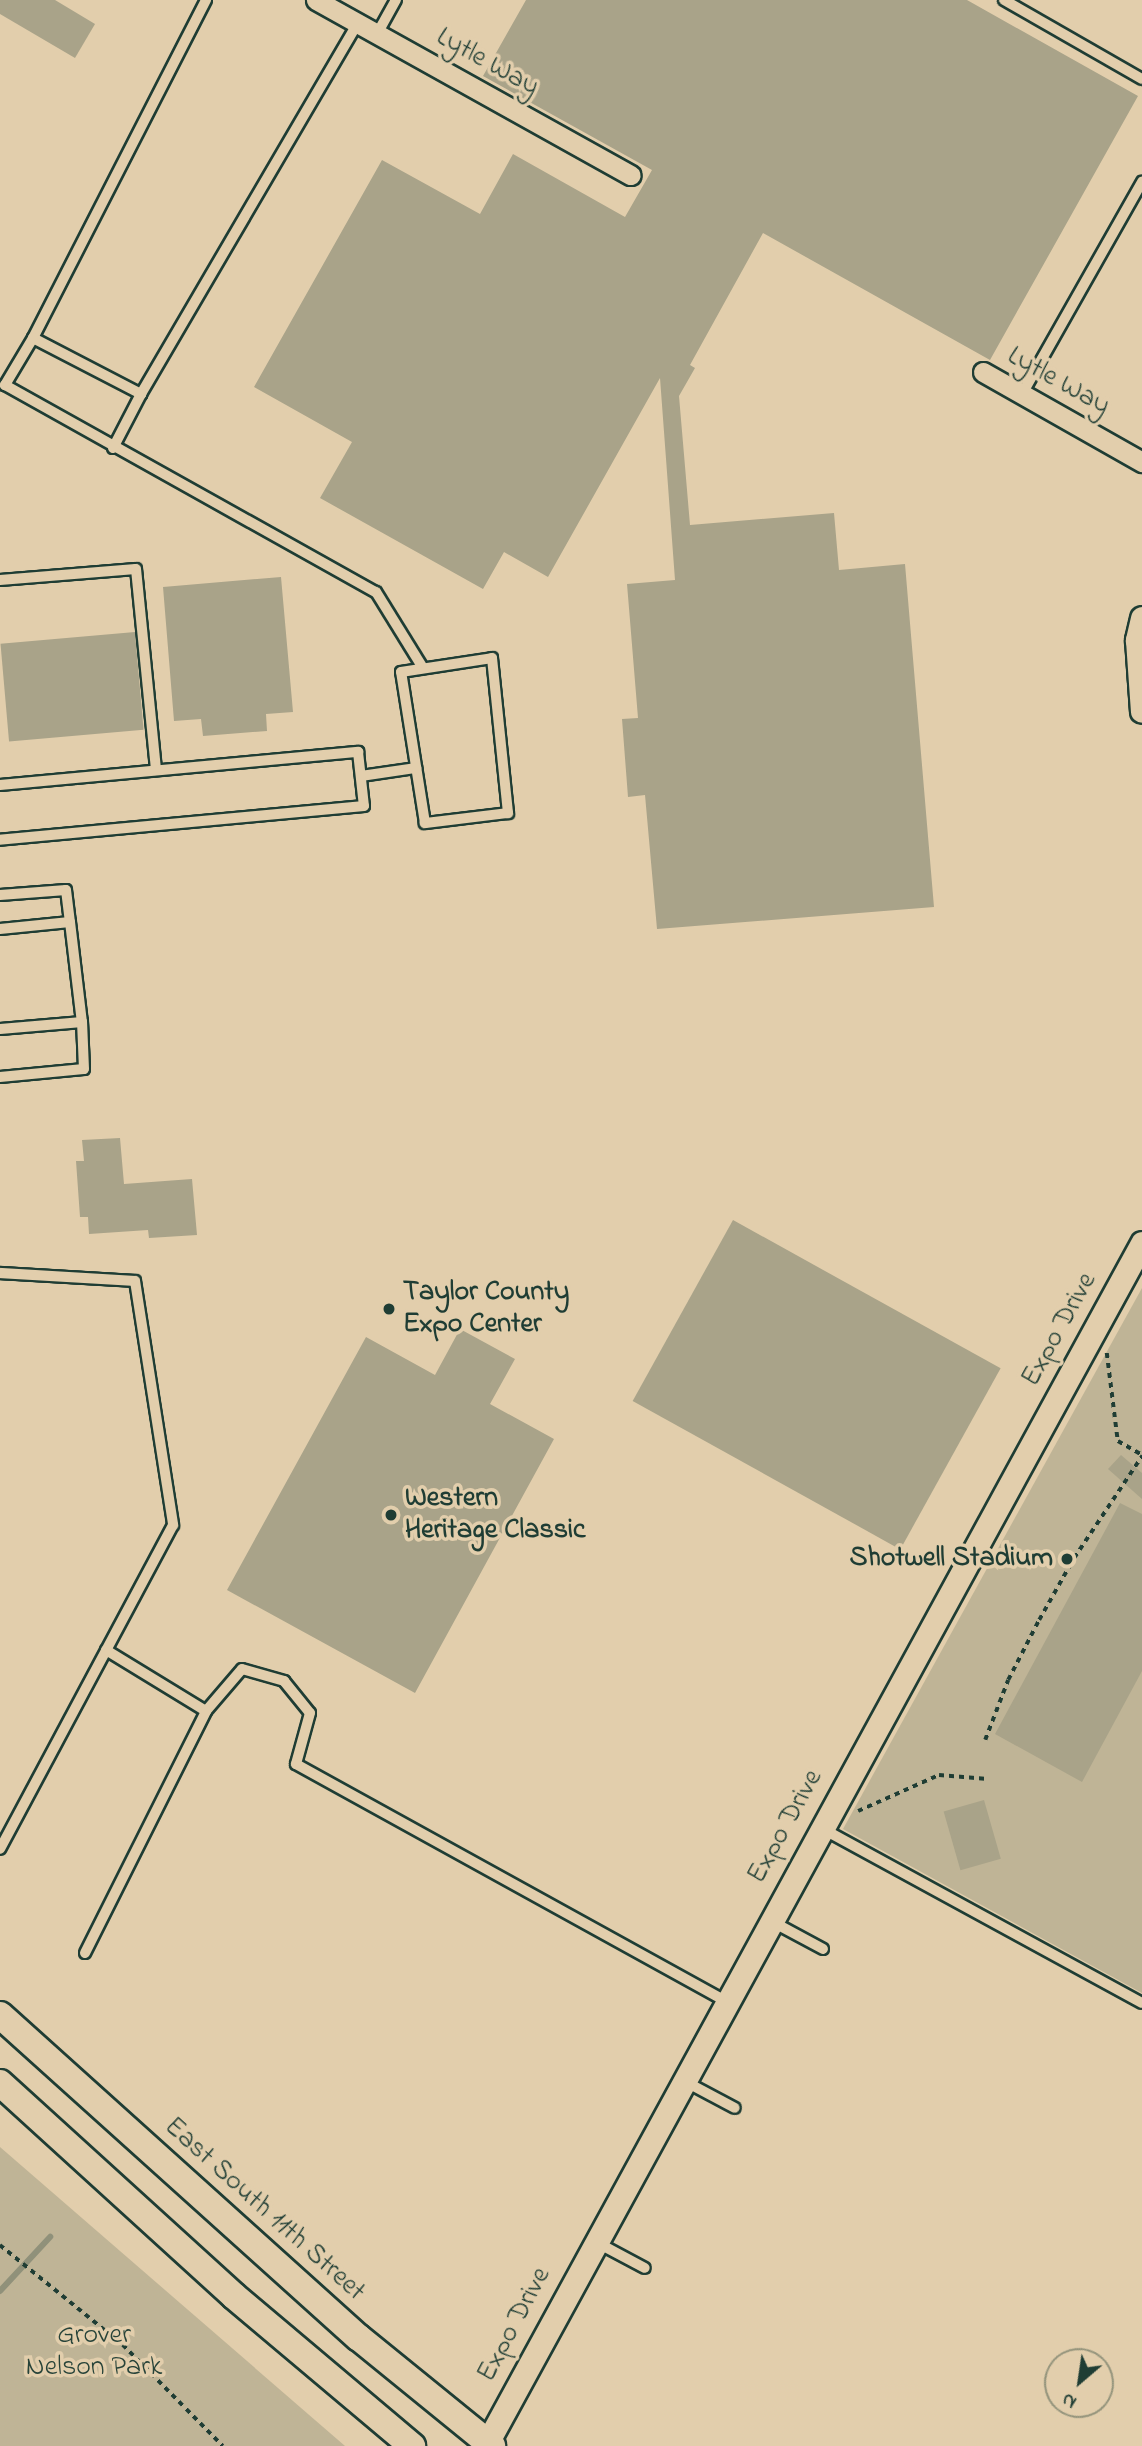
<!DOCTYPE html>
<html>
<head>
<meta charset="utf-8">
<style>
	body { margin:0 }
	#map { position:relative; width:1142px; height:2446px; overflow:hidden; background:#e2ceac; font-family:"Indie Flower",sans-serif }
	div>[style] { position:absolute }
	.green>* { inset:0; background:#bfb496 }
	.stream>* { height:6px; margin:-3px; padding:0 3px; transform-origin:3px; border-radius:3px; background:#90917a }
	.building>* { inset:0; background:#a9a389; transform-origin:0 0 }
	.path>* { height:3.5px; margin-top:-1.75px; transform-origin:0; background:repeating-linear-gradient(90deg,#1f3d34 0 5px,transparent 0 10px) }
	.roads { filter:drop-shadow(2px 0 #1f3d34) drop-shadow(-2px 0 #1f3d34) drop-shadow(0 2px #1f3d34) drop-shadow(0 -2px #1f3d34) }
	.service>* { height:10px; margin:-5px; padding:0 5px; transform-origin:5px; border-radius:5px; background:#e2ceac }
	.minor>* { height:19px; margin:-9.5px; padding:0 9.5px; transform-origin:9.5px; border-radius:9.5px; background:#e2ceac }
	.tertiary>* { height:23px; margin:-11.5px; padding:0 11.5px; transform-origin:11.5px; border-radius:11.5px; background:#e2ceac }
	.secondary>* { height:26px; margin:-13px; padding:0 13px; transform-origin:13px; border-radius:13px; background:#e2ceac }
	.dots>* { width:19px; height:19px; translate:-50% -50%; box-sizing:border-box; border:4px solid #e2ceac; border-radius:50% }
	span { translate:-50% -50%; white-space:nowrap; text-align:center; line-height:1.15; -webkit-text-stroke:7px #e2ceac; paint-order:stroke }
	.street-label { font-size:28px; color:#1f3d34 }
	.poi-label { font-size:28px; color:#1f3d34; font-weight:700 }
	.left { translate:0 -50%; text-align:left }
	.right { translate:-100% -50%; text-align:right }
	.park-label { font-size:28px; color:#274339 }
	.north { position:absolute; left:1044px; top:2348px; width:70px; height:70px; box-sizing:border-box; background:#e2ceac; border:2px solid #94947c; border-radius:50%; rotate:209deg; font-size:19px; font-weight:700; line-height:28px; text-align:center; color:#1f3d34 }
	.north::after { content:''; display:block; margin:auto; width:24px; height:32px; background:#1f3d34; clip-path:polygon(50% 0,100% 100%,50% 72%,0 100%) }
</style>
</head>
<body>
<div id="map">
	<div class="green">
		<i style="clip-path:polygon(1142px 1288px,1142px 1993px,843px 1829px)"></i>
		<i style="clip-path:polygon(0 2147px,345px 2446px,0 2446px)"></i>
	</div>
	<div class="stream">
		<i style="left:0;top:2291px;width:74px;rotate:-47.2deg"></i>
	</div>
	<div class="building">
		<i style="clip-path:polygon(0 0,55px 0,95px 24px,75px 58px,0 14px)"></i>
		<i style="clip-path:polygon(526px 0,967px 0,1138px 96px,990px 360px,763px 233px,690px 365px,695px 368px,679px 396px,690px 525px,834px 513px,839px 570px,905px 564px,934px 907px,657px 929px,645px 795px,628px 797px,622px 719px,638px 718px,627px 584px,675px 580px,660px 378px,548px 577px,504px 552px,483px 589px,320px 498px,352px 442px,254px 387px,382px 160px,480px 214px,513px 154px,625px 217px,652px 170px,483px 76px)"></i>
		<i style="clip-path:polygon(281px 577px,293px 712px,266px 714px,267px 731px,203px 736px,201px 719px,174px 721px,163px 587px)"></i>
		<i style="left:135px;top:632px;width:98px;height:135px;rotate:85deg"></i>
		<i style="clip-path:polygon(120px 1138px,124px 1184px,192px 1179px,197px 1235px,149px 1238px,148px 1230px,89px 1234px,88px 1217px,80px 1217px,76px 1161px,84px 1161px,82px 1140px)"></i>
		<i style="left:733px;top:1220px;width:306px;height:207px;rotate:29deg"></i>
		<i style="clip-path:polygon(460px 1329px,515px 1359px,490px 1404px,554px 1439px,415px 1693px,227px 1590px,366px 1337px,435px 1375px)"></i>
		<i style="clip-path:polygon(1121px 1455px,1142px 1473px,1142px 1499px,1108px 1469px)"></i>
		<i style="clip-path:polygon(1120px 1503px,1142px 1514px,1142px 1671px,1082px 1782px,995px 1734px)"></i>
		<i style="left:984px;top:1800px;width:61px;height:42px;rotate:74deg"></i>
	</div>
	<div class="path">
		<i style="left:1107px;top:1353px;width:89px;rotate:82.9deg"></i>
		<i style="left:1118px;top:1441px;width:28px;rotate:30deg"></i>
		<i style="left:985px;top:1740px;width:64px;rotate:-69deg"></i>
		<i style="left:1008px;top:1680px;width:68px;rotate:-62.7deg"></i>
		<i style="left:1039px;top:1620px;width:71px;rotate:-60.6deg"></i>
		<i style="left:1074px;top:1558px;width:123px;rotate:-56.3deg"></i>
		<i style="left:858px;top:1811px;width:89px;rotate:-24deg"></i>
		<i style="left:939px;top:1775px;width:49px;rotate:4.7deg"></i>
		<i style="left:0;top:2245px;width:159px;rotate:39.1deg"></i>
		<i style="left:123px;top:2345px;width:142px;rotate:45.3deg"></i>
	</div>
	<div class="roads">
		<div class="service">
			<i style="left:206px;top:0;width:380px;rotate:117.1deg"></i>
			<i style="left:33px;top:338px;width:122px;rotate:27.4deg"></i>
			<i style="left:141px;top:394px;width:430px;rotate:-59.7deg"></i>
			<i style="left:1004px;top:0;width:159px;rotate:29.8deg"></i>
			<i style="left:377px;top:34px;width:39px;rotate:-61deg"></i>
			<i style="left:33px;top:338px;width:55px;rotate:120.8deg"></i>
			<i style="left:5px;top:385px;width:425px;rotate:29.2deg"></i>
			<i style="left:376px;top:592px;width:89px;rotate:58.3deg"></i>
			<i style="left:1022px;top:394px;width:244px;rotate:-60.5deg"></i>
			<i style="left:113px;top:448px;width:61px;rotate:-62.6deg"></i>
			<i style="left:0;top:580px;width:136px;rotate:-4.6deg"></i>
			<i style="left:136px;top:569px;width:202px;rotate:84.3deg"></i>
			<i style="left:492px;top:658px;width:156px;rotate:84.1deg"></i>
			<i style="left:508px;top:813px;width:84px;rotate:173.1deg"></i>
			<i style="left:425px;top:823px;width:153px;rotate:-99deg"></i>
			<i style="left:401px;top:672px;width:92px;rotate:-8.7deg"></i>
			<i style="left:361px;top:776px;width:56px;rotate:-8.3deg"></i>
			<i style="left:0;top:785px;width:360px;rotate:-5.3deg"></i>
			<i style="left:358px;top:752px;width:54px;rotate:83.7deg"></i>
			<i style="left:364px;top:806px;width:366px;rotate:174.7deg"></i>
			<i style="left:0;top:895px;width:66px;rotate:-4.3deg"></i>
			<i style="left:66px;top:890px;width:32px;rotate:83deg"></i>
			<i style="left:0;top:929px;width:70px;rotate:-5.7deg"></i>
			<i style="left:70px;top:922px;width:101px;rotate:83.2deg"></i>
			<i style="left:82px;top:1022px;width:82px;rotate:175.1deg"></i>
			<i style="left:0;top:1077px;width:84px;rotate:-5.4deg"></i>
			<i style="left:84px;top:1069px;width:47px;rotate:-92.4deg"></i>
			<i style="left:0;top:1273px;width:135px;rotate:3.4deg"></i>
			<i style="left:135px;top:1281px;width:247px;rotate:81.1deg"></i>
			<i style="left:173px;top:1525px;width:367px;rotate:118.1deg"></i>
			<i style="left:106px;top:1650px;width:117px;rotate:31.4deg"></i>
			<i style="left:206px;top:1711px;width:55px;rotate:-49.4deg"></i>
			<i style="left:242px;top:1669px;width:44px;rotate:15.9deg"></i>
			<i style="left:284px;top:1681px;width:41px;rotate:50.9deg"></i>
			<i style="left:310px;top:1713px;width:53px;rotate:105.4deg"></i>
			<i style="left:296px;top:1764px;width:491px;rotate:28.9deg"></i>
			<i style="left:823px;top:1829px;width:363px;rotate:28.6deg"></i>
			<i style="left:771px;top:1921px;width:59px;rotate:28.3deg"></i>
			<i style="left:85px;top:1953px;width:271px;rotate:-63.4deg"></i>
			<i style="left:686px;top:2082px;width:55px;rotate:28deg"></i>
			<i style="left:596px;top:2242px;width:55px;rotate:28deg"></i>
		</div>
		<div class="minor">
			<i style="left:316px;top:0;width:360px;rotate:29.1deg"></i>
			<i style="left:983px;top:372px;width:183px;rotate:29.5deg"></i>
		</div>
		<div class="tertiary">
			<i style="left:1142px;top:618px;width:23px;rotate:103deg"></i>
			<i style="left:1137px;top:640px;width:71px;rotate:86deg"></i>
			<i style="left:487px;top:2443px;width:1367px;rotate:-61.37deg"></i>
		</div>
		<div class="secondary">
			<i style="left:0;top:2015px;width:482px;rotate:42deg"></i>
			<i style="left:358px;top:2337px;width:173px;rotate:39.1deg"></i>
			<i style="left:0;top:2083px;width:316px;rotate:42.3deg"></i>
			<i style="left:234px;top:2296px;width:233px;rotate:40.1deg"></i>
		</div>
	</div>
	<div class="dots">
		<i style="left:389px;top:1309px;background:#1f3d34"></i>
		<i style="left:391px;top:1515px;background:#1f3d34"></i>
		<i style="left:1067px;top:1559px;background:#1f3d34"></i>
	</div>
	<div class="street-label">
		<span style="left:487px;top:63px;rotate:29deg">Lytle Way</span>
		<span style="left:1058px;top:382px;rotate:29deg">Lytle Way</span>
		<span style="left:1060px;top:1330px;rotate:-61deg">Expo Drive</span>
		<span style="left:786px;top:1827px;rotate:-61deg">Expo Drive</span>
		<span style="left:264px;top:2210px;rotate:42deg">East South 11th Street</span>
		<span style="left:515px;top:2325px;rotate:-62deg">Expo Drive</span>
	</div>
	<div class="poi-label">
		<span class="left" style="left:403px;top:1309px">Taylor County<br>Expo Center</span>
		<span class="left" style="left:405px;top:1515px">Western<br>Heritage Classic</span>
		<span class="right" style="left:1053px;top:1559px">Shotwell Stadium</span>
	</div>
	<div class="park-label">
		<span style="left:94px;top:2352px">Grover<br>Nelson Park</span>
	</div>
	<div class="north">N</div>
</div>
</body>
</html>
